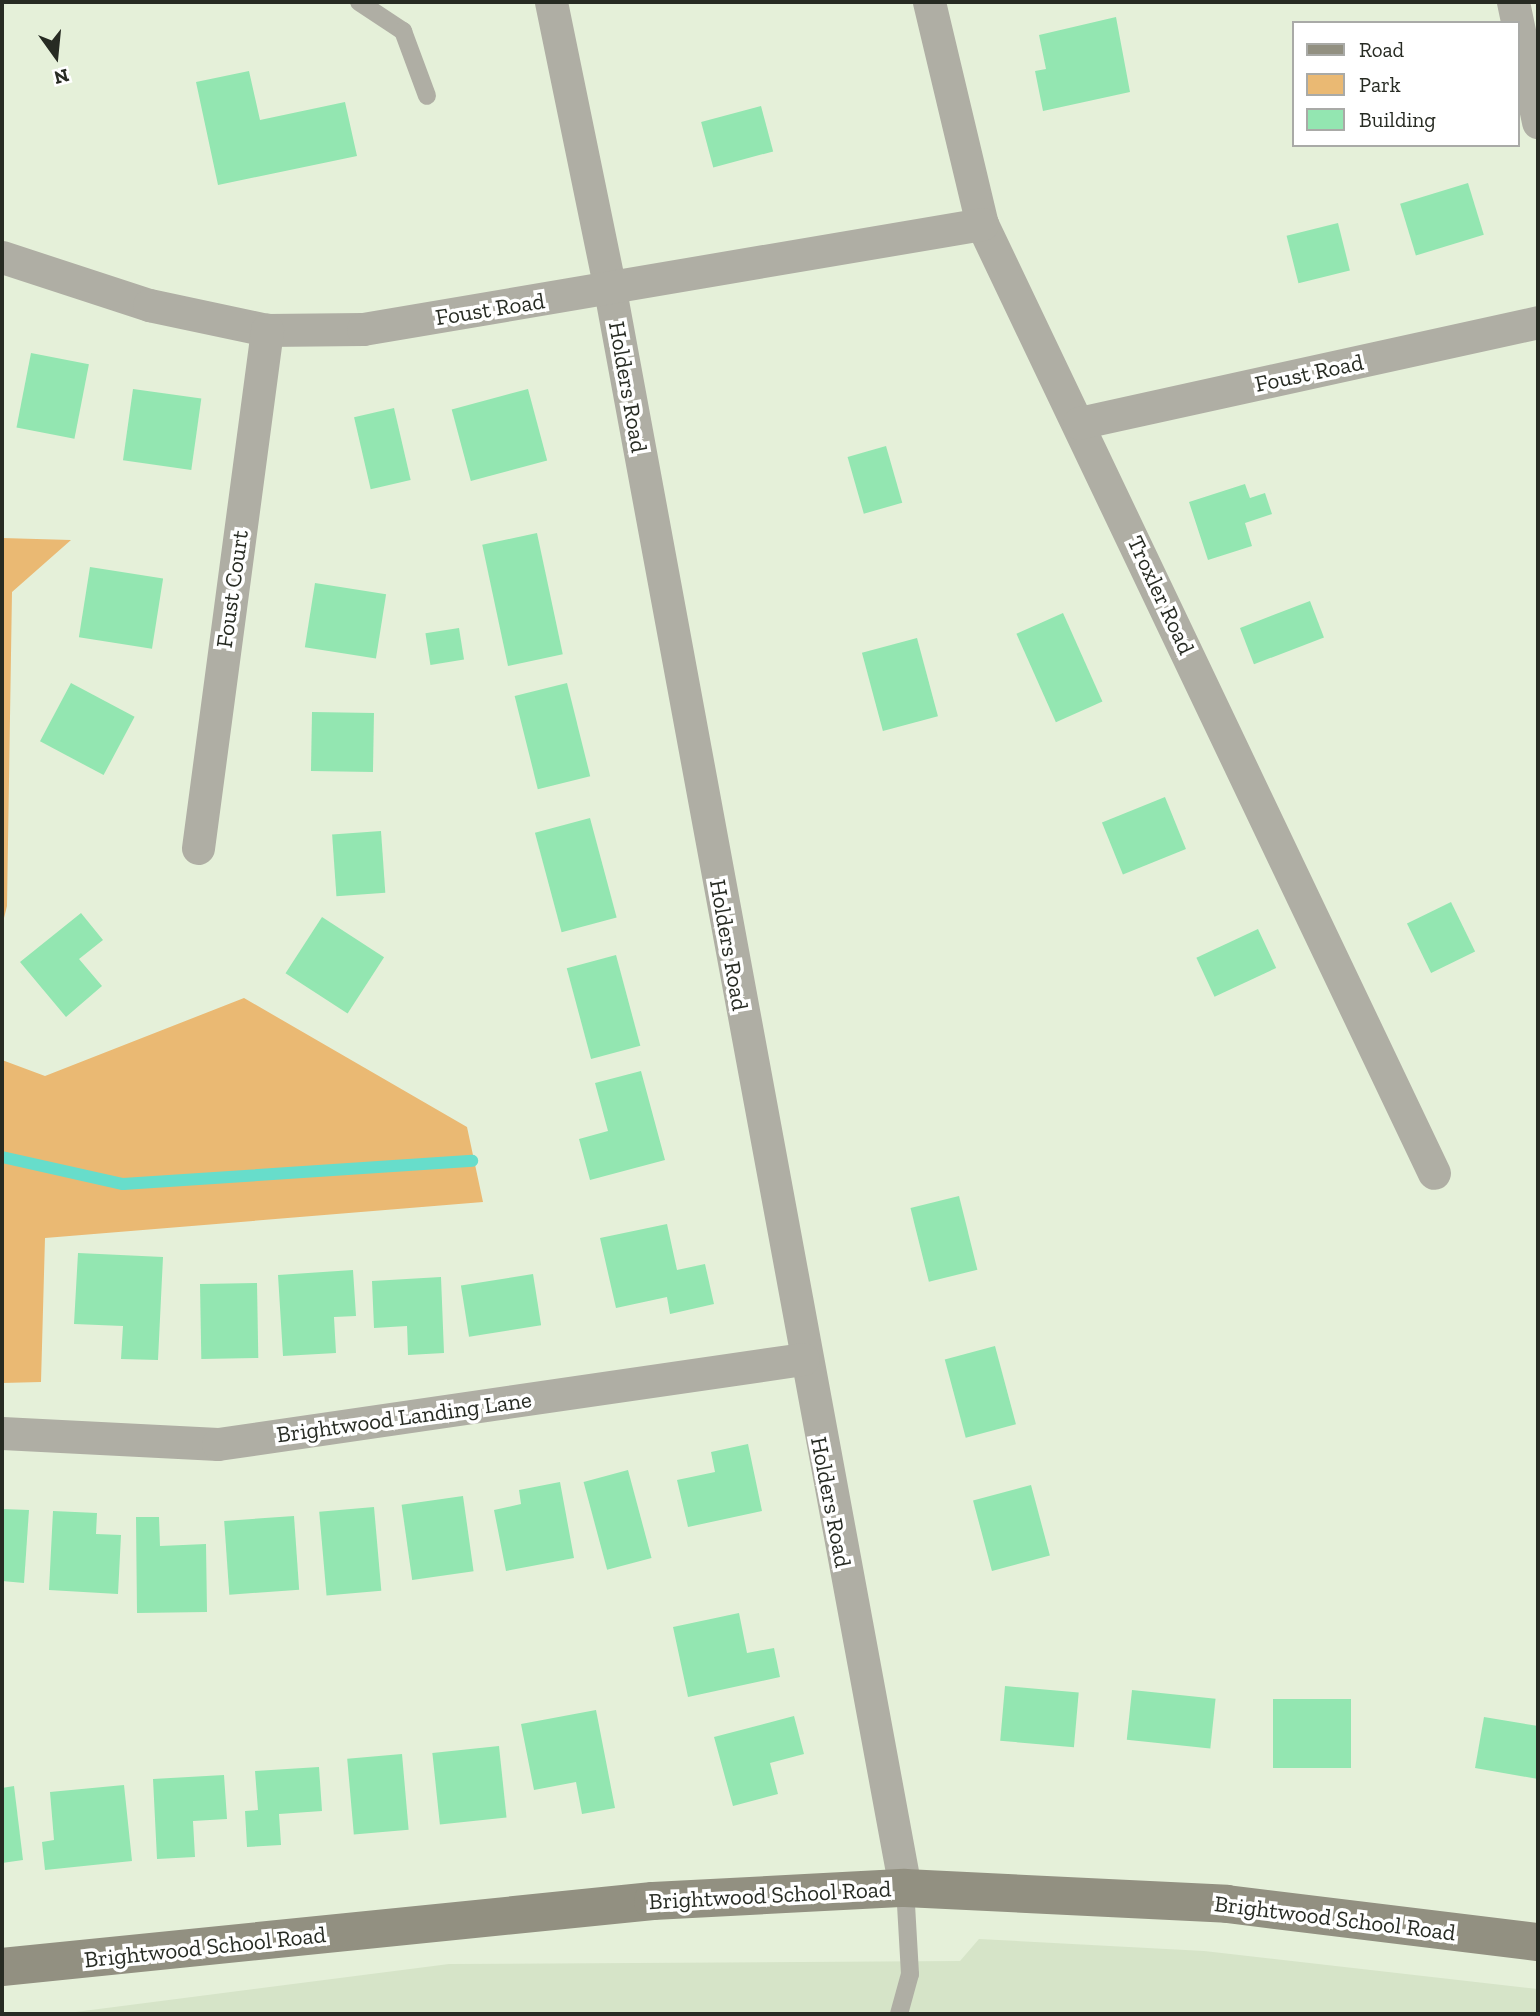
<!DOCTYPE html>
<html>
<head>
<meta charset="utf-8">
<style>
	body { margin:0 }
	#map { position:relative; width:1540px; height:2016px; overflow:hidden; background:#e5f0d9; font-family:"Zilla Slab",serif }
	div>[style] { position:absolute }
	.built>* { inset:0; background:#d6e4c8 }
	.green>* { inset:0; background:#eab973 }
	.stream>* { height:12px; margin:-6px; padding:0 6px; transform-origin:6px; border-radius:6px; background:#67ddcb }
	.building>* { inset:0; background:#93e6b1; transform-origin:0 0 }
	.lane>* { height:18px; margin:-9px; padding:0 9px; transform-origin:9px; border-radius:9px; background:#afaea4 }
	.street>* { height:33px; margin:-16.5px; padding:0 16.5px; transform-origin:16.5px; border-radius:16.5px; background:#afaea4 }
	.secondary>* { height:38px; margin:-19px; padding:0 19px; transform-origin:19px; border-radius:19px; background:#929081 }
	span { translate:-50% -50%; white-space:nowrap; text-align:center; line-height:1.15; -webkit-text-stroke:7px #fff; paint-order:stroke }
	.street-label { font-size:23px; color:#272b23 }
	.frame { position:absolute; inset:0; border:4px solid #272b23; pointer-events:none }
	.legend { position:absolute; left:1292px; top:21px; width:228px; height:126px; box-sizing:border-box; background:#fff; border:2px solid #a9aaa7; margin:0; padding:9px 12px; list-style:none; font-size:21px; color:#272b23 }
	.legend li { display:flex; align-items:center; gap:14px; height:35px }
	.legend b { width:35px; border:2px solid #a9aaa7 }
	.north { position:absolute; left:21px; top:21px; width:70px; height:70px; -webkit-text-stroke:5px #fff; paint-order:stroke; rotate:165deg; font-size:19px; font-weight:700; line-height:28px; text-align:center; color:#272b23 }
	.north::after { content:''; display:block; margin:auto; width:24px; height:32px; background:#272b23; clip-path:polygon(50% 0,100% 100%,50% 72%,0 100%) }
</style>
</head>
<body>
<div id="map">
	<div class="built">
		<i style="clip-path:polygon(979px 1939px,1204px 1951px,1538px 1989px,1538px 2014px,60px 2014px,449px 1964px,960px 1961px)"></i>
	</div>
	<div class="green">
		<i style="clip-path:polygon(2px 538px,71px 540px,12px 592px,7px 906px,2px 926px)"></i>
		<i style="clip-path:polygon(244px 998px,467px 1127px,483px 1202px,45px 1238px,41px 1382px,2px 1383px,2px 1060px,45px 1076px)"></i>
	</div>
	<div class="stream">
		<i style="left:2px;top:1157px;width:124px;rotate:12.6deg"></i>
		<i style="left:123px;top:1184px;width:350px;rotate:-3.8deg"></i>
	</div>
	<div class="building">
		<i style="clip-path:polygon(1116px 17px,1130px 92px,1043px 111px,1035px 71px,1046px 69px,1039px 35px)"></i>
		<i style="clip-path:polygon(249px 71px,260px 120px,345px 102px,357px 156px,218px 185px,196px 82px)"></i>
		<i style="left:761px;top:106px;width:47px;height:62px;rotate:75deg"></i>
		<i style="left:1468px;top:183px;width:54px;height:71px;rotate:73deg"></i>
		<i style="left:1338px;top:223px;width:49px;height:53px;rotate:76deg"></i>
		<i style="left:31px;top:353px;width:59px;height:76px;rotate:11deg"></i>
		<i style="left:133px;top:389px;width:69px;height:72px;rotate:8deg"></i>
		<i style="left:528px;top:389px;width:74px;height:79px;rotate:75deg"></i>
		<i style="left:394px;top:408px;width:74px;height:41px;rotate:77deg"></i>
		<i style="left:886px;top:446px;width:59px;height:40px;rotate:74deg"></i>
		<i style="clip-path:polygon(1245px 484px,1250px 498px,1265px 493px,1272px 514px,1245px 523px,1252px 546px,1208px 560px,1189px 502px)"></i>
		<i style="left:537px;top:533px;width:124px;height:56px;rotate:78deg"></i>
		<i style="left:90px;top:567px;width:74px;height:71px;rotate:9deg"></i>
		<i style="left:315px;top:583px;width:72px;height:65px;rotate:9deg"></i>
		<i style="left:1310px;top:601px;width:39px;height:75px;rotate:69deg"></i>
		<i style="left:1063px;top:613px;width:97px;height:51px;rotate:66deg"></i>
		<i style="left:459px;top:628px;width:32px;height:34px;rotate:81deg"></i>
		<i style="left:917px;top:638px;width:81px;height:57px;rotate:75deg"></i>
		<i style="left:71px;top:683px;width:72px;height:66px;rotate:28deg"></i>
		<i style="left:567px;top:683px;width:96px;height:54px;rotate:76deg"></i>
		<i style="left:312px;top:712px;width:62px;height:59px;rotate:1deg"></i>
		<i style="left:1165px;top:797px;width:56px;height:68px;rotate:68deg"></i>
		<i style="left:590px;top:818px;width:103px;height:57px;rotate:75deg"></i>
		<i style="left:381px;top:831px;width:62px;height:49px;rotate:86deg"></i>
		<i style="left:1451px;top:902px;width:55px;height:49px;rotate:64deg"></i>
		<i style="clip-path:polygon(81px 913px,103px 940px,79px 959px,102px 986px,66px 1017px,20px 962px)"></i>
		<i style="left:322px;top:917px;width:74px;height:67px;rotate:33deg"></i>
		<i style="left:1258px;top:929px;width:43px;height:68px;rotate:65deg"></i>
		<i style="left:616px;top:955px;width:94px;height:51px;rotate:75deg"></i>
		<i style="clip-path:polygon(641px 1071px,665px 1160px,590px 1180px,579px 1139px,608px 1131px,595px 1083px)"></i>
		<i style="left:959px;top:1196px;width:76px;height:50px;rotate:76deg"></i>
		<i style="clip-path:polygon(667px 1224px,677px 1270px,705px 1264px,714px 1304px,670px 1314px,667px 1297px,616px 1308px,600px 1238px)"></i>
		<i style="clip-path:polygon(78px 1253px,163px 1257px,158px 1360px,121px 1359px,123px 1326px,74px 1324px)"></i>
		<i style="clip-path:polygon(353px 1270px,356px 1316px,334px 1317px,336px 1353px,283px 1356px,278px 1275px)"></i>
		<i style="left:533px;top:1274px;width:52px;height:73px;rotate:81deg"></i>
		<i style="clip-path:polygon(441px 1277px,444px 1353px,408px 1355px,407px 1326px,374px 1328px,372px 1281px)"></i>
		<i style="left:257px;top:1283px;width:75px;height:57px;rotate:89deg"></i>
		<i style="left:995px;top:1346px;width:81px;height:52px;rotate:75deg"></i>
		<i style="clip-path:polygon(748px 1444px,762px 1511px,688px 1527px,677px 1480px,715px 1472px,711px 1452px)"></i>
		<i style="left:628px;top:1470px;width:91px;height:46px;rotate:75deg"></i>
		<i style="clip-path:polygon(560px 1482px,574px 1558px,506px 1571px,494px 1510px,521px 1504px,519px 1490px)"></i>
		<i style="left:1031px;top:1485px;width:73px;height:60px;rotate:75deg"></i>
		<i style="left:463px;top:1496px;width:76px;height:62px;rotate:82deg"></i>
		<i style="left:374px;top:1507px;width:84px;height:55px;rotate:85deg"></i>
		<i style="clip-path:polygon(2px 1509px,29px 1510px,24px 1583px,2px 1581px)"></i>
		<i style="clip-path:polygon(53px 1511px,97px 1513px,96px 1534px,121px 1535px,118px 1594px,49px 1590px)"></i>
		<i style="left:294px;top:1516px;width:74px;height:70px;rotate:86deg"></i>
		<i style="clip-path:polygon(136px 1517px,159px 1517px,160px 1546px,206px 1544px,207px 1612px,137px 1613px)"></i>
		<i style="clip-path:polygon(739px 1613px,747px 1653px,774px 1648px,780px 1677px,688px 1697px,673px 1627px)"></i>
		<i style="left:1005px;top:1686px;width:74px;height:55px;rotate:5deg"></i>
		<i style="left:1132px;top:1690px;width:84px;height:50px;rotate:6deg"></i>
		<i style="left:1273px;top:1699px;width:78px;height:69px"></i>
		<i style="clip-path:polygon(596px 1710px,615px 1808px,582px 1814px,576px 1782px,534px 1790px,521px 1724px)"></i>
		<i style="clip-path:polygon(794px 1716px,804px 1754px,770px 1763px,778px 1794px,733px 1806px,714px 1737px)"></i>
		<i style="clip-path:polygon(1484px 1717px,1538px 1726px,1538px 1779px,1475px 1768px)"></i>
		<i style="left:499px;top:1746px;width:72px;height:67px;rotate:84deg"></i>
		<i style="left:402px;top:1754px;width:76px;height:55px;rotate:85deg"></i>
		<i style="clip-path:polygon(319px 1767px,322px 1811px,279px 1814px,281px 1845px,247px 1847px,245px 1811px,258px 1810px,255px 1771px)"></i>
		<i style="clip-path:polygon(224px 1775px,227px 1819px,193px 1821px,195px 1857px,157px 1859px,153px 1779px)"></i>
		<i style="clip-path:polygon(124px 1785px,132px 1861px,45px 1870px,42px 1842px,54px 1840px,50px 1792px)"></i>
		<i style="clip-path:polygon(14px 1786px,23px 1860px,2px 1863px,2px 1788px)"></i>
	</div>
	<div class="lane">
		<i style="left:359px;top:2px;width:53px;rotate:33.4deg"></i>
		<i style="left:403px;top:31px;width:69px;rotate:69.7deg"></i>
		<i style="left:899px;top:2014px;width:41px;rotate:-74.6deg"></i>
		<i style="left:910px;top:1974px;width:86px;rotate:-93.3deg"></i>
	</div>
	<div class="street">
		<i style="left:551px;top:2px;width:294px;rotate:78.4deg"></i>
		<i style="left:610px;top:290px;width:1625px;rotate:79.54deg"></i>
		<i style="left:929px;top:2px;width:228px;rotate:76.6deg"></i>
		<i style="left:982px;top:224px;width:1051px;rotate:64.53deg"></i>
		<i style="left:1513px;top:2px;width:123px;rotate:78.2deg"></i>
		<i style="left:2px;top:257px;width:155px;rotate:18.1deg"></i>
		<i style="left:149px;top:305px;width:121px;rotate:12deg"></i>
		<i style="left:267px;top:330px;width:96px;rotate:-0.6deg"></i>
		<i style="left:363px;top:329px;width:628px;rotate:-9.63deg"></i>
		<i style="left:1079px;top:423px;width:470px;rotate:-12.4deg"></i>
		<i style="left:198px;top:848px;width:523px;rotate:-82.41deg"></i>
		<i style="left:2px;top:1433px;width:216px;rotate:2.9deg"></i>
		<i style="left:218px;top:1444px;width:591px;rotate:-8.27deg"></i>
	</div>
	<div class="secondary">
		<i style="left:2px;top:1967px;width:654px;rotate:-5.79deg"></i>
		<i style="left:653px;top:1901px;width:252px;rotate:-3deg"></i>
		<i style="left:905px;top:1888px;width:322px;rotate:2.8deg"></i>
		<i style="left:1227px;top:1904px;width:313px;rotate:7deg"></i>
	</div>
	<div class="street-label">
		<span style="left:490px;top:309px;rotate:-9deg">Foust Road</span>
		<span style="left:1309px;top:373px;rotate:-12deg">Foust Road</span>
		<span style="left:628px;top:387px;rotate:80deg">Holders Road</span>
		<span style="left:232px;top:589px;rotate:-82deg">Foust Court</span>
		<span style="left:1161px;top:595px;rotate:65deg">Troxler Road</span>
		<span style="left:729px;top:945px;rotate:80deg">Holders Road</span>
		<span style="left:404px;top:1417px;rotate:-8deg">Brightwood Landing Lane</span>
		<span style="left:831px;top:1502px;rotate:79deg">Holders Road</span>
		<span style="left:770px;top:1895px;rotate:-3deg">Brightwood School Road</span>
		<span style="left:1335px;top:1918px;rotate:7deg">Brightwood School Road</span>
		<span style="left:205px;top:1947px;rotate:-6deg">Brightwood School Road</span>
	</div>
	<div class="frame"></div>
	<ul class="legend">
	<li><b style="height:9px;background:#929081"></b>Road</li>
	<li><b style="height:19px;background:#eab973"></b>Park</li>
	<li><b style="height:19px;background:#93e6b1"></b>Building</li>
	</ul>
	<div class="north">N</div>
</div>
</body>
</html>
